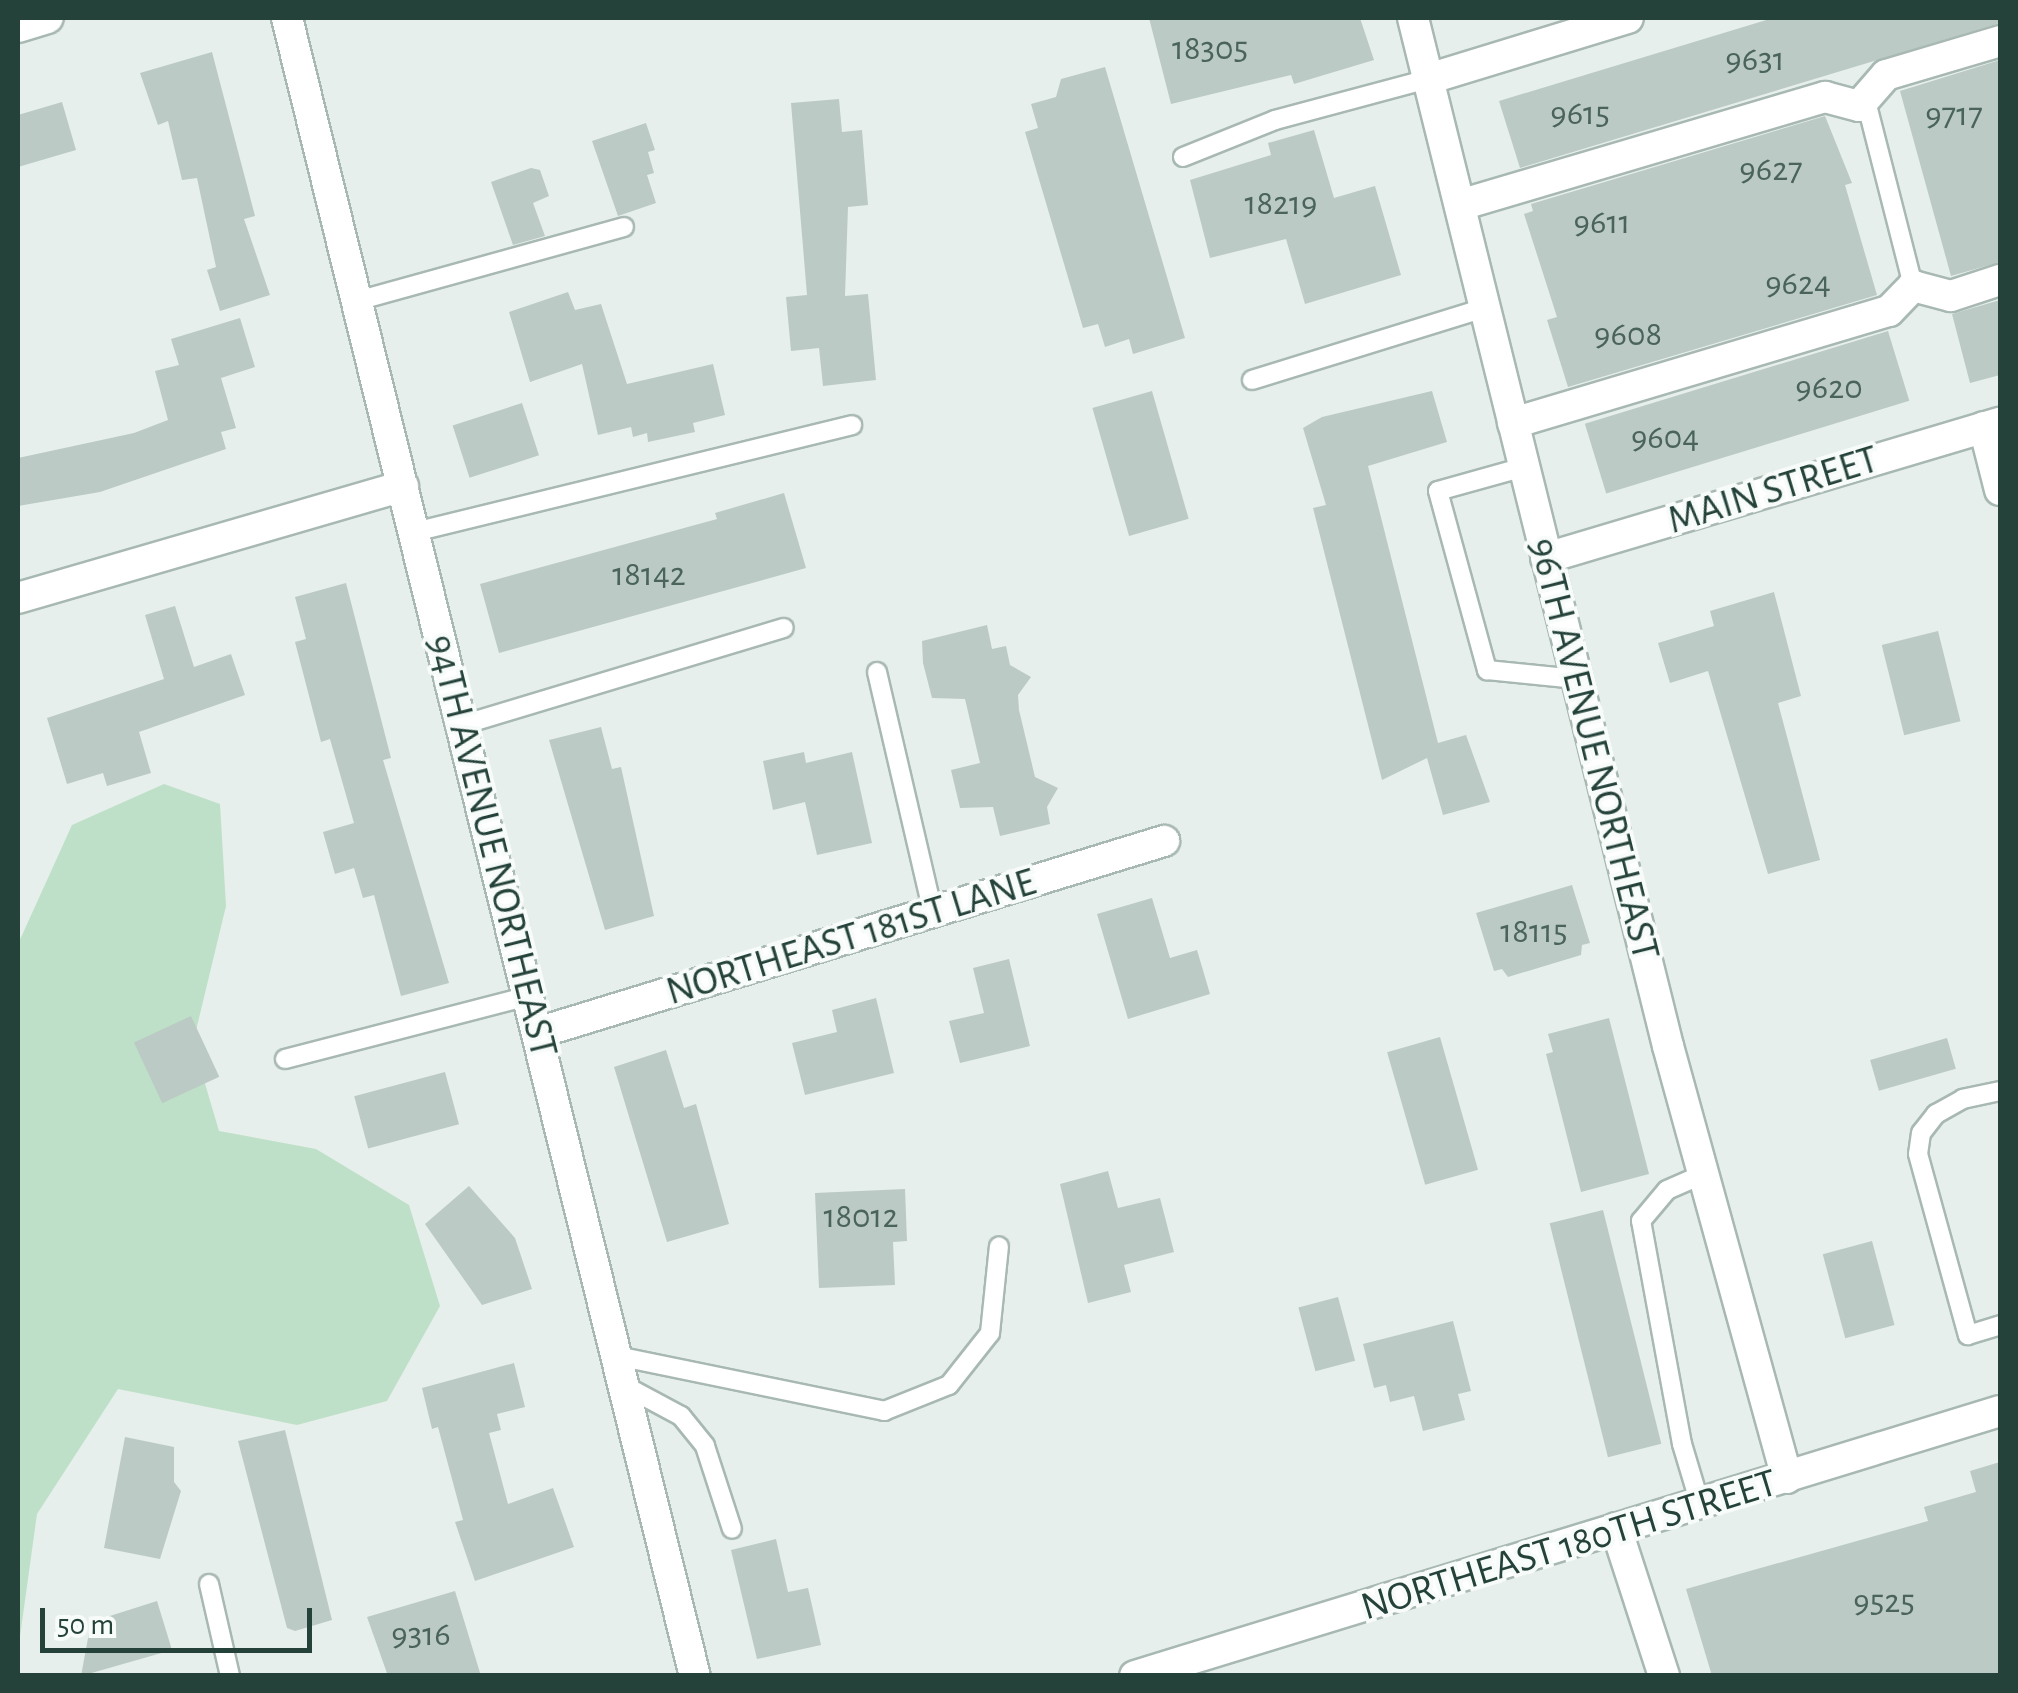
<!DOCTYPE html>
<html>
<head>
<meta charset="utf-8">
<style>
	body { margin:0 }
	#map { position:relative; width:2018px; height:1693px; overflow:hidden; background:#e6efeb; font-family:"Alegreya Sans",sans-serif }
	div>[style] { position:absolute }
	.green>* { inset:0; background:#bfe0c8 }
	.building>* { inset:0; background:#bbcac4; transform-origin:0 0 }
	.roads { filter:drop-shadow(2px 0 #a8b8b2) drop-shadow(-2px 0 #a8b8b2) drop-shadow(0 2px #a8b8b2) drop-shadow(0 -2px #a8b8b2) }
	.lane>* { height:18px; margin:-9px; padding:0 9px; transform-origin:9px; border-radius:9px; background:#fff }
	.street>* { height:30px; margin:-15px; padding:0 15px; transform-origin:15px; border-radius:15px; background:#fff }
	.secondary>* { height:30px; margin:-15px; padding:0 15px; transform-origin:15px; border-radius:15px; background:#fff }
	span { translate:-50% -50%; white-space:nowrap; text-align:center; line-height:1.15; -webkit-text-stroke:8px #f7fbf9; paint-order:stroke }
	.number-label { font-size:35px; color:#4a645c }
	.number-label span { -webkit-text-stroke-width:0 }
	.street-label { font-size:40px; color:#24423a }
	.frame { position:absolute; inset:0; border:20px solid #24423a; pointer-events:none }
	.scale { position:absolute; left:40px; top:1608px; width:272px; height:45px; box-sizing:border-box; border:5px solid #24423a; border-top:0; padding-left:12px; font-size:30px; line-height:35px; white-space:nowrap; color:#24423a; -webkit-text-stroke:8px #f7fbf9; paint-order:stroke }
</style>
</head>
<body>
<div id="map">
	<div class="green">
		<i style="clip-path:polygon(164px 784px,220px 804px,226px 906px,193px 1043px,219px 1131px,316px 1149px,409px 1205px,440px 1306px,387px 1401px,297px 1425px,118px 1389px,37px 1514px,18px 1651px,18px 944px,72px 825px)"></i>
	</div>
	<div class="building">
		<i style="clip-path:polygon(1149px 18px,1360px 18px,1374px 60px,1294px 84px,1291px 75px,1171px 104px)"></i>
		<i style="clip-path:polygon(1773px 18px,2000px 18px,2000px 23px,1520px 168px,1499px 101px)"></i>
		<i style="clip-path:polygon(212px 52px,255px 216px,244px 219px,270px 295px,220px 311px,207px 270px,216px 267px,197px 178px,182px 180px,168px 121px,158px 125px,140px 73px)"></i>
		<i style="clip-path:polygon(2000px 60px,2000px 262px,1951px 276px,1900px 91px)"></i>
		<i style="clip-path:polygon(1105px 67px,1185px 338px,1133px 354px,1129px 339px,1105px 347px,1098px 324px,1083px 328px,1025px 132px,1038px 128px,1031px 104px,1056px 97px,1061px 79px)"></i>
		<i style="clip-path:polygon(839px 99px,842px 132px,862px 130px,868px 205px,848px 207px,845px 296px,868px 294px,876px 380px,823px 386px,819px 348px,791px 351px,786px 297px,807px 295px,791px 103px)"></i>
		<i style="clip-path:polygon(62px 102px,76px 150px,18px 167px,18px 115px)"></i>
		<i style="clip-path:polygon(1825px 116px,1852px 183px,1845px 185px,1877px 295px,1568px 387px,1547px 320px,1557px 317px,1524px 214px,1533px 211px,1531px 204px)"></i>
		<i style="clip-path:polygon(646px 123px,655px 150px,648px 152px,654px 173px,647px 175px,656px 203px,618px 216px,592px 141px)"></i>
		<i style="clip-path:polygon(1314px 130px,1334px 198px,1375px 186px,1401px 275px,1305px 304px,1286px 239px,1210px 258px,1190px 180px,1271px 155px,1268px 143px)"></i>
		<i style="clip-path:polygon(531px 168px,540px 170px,549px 196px,533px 203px,545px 236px,513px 245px,491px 182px)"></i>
		<i style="clip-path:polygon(568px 292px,575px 310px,601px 304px,627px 384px,713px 364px,725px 415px,693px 423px,695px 432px,648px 442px,647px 433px,633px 437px,631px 427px,598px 435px,582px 364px,530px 382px,509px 312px)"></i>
		<i style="clip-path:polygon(2000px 300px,2000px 375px,1970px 383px,1952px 314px)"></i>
		<i style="clip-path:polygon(240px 318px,255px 367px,221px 378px,236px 428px,221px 432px,226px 449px,100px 492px,18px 506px,18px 458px,134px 433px,168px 420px,155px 371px,179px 365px,171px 339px)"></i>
		<i style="left:1888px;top:331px;width:73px;height:317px;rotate:73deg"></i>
		<i style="left:1152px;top:391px;width:133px;height:62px;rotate:74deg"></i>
		<i style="clip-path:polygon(1432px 391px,1447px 442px,1368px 466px,1438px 743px,1466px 735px,1490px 802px,1443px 815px,1427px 758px,1382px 780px,1313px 508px,1326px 505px,1303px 428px,1322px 417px)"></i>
		<i style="left:522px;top:403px;width:55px;height:73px;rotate:72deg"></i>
		<i style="clip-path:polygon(784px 493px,806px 568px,499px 653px,480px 584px,717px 519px,715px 513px)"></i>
		<i style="clip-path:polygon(346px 583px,391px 758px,383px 760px,449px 983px,401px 996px,374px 895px,363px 898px,354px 868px,335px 874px,323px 832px,354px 823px,330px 739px,321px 742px,295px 642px,306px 639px,295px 597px)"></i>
		<i style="clip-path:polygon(1774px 592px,1801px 696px,1778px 703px,1820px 860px,1768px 874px,1708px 671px,1670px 683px,1658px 643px,1714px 626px,1710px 611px)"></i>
		<i style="clip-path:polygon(175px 606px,194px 667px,231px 654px,245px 695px,139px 732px,151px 773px,107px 786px,103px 773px,67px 784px,47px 718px,164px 679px,145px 615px)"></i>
		<i style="clip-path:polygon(987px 625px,992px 649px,1006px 646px,1010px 665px,1031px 677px,1018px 695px,1019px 710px,1035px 777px,1058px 788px,1047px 807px,1050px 824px,1000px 836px,993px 807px,960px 808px,951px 770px,980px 763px,965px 699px,932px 698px,923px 663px,922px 641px)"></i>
		<i style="left:1938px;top:631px;width:93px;height:58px;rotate:76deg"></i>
		<i style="clip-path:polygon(601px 727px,612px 769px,621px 767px,654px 916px,605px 930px,549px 740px)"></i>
		<i style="clip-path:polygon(804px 752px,806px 763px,852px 752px,872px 843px,817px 855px,805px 802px,773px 810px,763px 761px)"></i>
		<i style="clip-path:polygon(1572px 885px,1590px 943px,1582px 945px,1581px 955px,1508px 977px,1502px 969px,1494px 971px,1476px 913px)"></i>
		<i style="clip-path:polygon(1152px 898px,1170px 958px,1197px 950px,1210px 994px,1128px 1019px,1097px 914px)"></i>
		<i style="clip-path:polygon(1009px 959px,1030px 1046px,960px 1063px,949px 1021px,984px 1013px,973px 968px)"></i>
		<i style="clip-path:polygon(876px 998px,894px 1073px,805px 1095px,792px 1043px,837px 1032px,832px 1010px)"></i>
		<i style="left:191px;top:1016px;width:67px;height:63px;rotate:65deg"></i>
		<i style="clip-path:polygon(1609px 1018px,1649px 1174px,1581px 1192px,1546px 1054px,1553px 1052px,1548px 1034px)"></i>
		<i style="left:1440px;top:1037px;width:138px;height:55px;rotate:74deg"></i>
		<i style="left:1947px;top:1038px;width:32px;height:80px;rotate:74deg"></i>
		<i style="clip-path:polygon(666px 1050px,684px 1108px,696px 1104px,729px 1224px,667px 1242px,614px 1067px)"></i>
		<i style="left:445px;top:1072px;width:54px;height:94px;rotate:75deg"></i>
		<i style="clip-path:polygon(1108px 1171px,1118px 1208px,1160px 1198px,1174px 1252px,1124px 1265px,1131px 1292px,1088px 1303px,1060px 1184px)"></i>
		<i style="clip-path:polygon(469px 1186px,515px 1238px,532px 1289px,482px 1305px,425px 1224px)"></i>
		<i style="clip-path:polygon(905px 1189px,907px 1241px,893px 1242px,895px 1285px,819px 1288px,815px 1193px)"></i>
		<i style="left:1603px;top:1210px;width:241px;height:55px;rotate:76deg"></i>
		<i style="left:1872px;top:1241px;width:87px;height:51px;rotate:75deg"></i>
		<i style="left:1338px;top:1297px;width:66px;height:41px;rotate:75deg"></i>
		<i style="clip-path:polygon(1453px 1321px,1471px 1391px,1458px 1394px,1465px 1420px,1423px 1431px,1414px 1396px,1390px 1402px,1386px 1385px,1374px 1388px,1363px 1344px)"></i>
		<i style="clip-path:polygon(514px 1363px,525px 1407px,497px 1414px,501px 1430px,489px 1433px,508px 1504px,553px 1488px,574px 1547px,475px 1581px,455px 1522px,463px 1520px,438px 1427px,432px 1429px,422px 1388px)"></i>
		<i style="clip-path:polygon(285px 1430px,332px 1620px,295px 1631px,287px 1628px,238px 1441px)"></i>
		<i style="clip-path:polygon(125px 1437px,174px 1447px,174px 1482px,181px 1491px,160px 1559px,104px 1548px)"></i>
		<i style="clip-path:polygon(2000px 1462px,2000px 1676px,1712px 1676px,1686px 1589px,1928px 1521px,1924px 1507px,1976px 1492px,1970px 1471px)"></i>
		<i style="clip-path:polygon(776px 1539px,788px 1592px,808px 1588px,821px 1645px,757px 1659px,731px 1550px)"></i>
		<i style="clip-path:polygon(455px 1591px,481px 1676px,388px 1676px,367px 1617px)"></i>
		<i style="clip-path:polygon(157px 1601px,172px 1650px,81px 1676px,91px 1622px)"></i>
	</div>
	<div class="roads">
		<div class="lane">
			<i style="left:1859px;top:106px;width:9px;rotate:18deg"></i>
			<i style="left:1868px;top:109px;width:183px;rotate:75.7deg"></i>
			<i style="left:1183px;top:157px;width:99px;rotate:-21.9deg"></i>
			<i style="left:1275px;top:120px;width:158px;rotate:-15deg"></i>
			<i style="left:357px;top:301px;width:277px;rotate:-15.5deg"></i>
			<i style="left:1252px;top:380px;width:244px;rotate:-17.2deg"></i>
			<i style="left:1524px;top:467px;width:89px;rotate:164.4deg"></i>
			<i style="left:1438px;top:491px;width:186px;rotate:74.7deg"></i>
			<i style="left:1487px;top:670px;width:90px;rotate:5.7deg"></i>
			<i style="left:414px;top:532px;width:451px;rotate:-13.7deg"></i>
			<i style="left:877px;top:672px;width:246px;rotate:76.9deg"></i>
			<i style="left:462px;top:725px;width:336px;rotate:-16.8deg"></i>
			<i style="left:285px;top:1059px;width:251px;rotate:-14.5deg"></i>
			<i style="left:2000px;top:1091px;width:38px;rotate:168deg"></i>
			<i style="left:1963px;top:1099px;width:31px;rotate:151deg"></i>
			<i style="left:1936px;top:1114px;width:24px;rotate:128deg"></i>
			<i style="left:1921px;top:1133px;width:21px;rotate:98deg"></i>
			<i style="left:1918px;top:1154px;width:188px;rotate:74.6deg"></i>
			<i style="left:1968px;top:1335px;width:34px;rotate:-17deg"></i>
			<i style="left:617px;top:1356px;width:273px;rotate:11.6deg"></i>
			<i style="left:884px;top:1411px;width:70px;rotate:-21.8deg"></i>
			<i style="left:949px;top:1385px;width:66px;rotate:-51.7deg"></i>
			<i style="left:990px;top:1333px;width:87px;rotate:-84.1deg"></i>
			<i style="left:625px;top:1386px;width:64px;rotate:28.2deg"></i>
			<i style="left:681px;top:1416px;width:38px;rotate:51deg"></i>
			<i style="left:705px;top:1446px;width:87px;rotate:72deg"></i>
			<i style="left:1700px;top:1504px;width:63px;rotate:-106.7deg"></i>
			<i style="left:1682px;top:1444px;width:227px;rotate:-100.4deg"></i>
			<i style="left:1641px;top:1221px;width:40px;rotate:-50deg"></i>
			<i style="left:1667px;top:1190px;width:43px;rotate:-23.6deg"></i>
			<i style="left:209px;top:1584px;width:94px;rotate:77.1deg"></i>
		</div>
		<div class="street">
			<i style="left:287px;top:18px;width:1707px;rotate:76.18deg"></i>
			<i style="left:1413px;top:18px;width:1059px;rotate:76.07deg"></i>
			<i style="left:1668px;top:1046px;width:448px;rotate:74.6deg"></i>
			<i style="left:18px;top:27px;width:31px;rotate:-17deg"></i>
			<i style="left:1428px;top:79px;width:209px;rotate:-17deg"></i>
			<i style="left:1460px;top:205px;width:381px;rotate:-16.5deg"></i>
			<i style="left:1825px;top:97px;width:35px;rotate:15deg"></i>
			<i style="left:1859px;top:106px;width:41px;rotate:-48.9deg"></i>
			<i style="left:1886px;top:75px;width:119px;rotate:-16.6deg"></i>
			<i style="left:1513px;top:423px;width:392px;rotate:-16.6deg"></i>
			<i style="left:1889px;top:311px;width:35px;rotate:-46deg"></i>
			<i style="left:1913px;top:286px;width:39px;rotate:15deg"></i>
			<i style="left:1951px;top:296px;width:52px;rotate:-18.1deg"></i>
			<i style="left:1984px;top:427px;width:65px;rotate:75.7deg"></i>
			<i style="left:1546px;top:558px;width:474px;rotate:-16.6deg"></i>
			<i style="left:18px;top:598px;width:401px;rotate:-16.2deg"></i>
			<i style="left:537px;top:1033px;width:656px;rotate:-17.03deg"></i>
			<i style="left:1616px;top:1528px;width:156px;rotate:72deg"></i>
		</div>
		<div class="secondary">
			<i style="left:1135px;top:1676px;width:905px;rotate:-17.03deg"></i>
		</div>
	</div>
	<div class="number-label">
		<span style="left:1210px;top:49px">18305</span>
		<span style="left:1755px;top:60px">9631</span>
		<span style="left:1580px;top:114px">9615</span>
		<span style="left:1954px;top:115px">9717</span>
		<span style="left:1771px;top:170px">9627</span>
		<span style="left:1281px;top:204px">18219</span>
		<span style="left:1602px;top:223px">9611</span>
		<span style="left:1798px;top:284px">9624</span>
		<span style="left:1628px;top:335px">9608</span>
		<span style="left:1829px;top:388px">9620</span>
		<span style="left:1665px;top:438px">9604</span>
		<span style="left:649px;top:575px">18142</span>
		<span style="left:1534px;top:932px">18115</span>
		<span style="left:861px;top:1217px">18012</span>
		<span style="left:1884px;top:1602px">9525</span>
		<span style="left:421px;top:1635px">9316</span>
	</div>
	<div class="street-label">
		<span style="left:1773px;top:490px;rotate:-17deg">MAIN STREET</span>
		<span style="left:1594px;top:749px;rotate:76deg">96TH AVENUE NORTHEAST</span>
		<span style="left:492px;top:846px;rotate:76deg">94TH AVENUE NORTHEAST</span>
		<span style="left:851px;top:937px;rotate:-17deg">NORTHEAST 181ST LANE</span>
		<span style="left:1569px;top:1545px;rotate:-17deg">NORTHEAST 180TH STREET</span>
	</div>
	<div class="frame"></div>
	<div class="scale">50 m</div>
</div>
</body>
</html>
